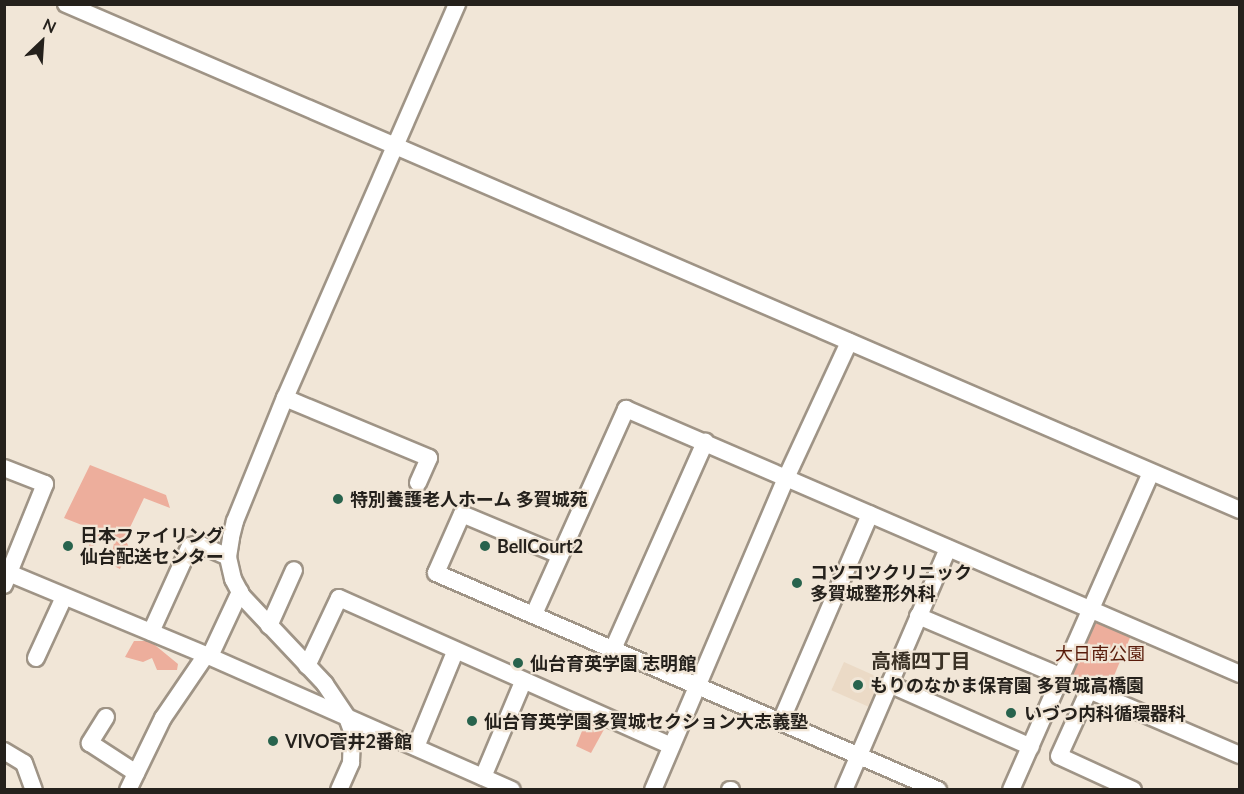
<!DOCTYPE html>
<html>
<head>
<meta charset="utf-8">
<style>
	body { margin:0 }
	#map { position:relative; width:1244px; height:794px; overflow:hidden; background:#f1e6d7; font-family:Lato,"Noto Sans JP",sans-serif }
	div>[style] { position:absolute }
	.built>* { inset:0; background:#ebdac6; transform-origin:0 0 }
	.green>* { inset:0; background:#edae9c }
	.roads { filter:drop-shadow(2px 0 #9f9486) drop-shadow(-2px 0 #9f9486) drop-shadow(0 2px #9f9486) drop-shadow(0 -2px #9f9486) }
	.minor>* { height:16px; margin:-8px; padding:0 8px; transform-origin:8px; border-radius:8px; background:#fff }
	.dots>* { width:16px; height:16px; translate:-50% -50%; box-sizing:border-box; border:3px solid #f1e6d7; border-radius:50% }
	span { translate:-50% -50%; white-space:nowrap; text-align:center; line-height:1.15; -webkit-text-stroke:4.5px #f1e6d7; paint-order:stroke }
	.poi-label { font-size:18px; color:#25211c; font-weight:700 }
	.left { translate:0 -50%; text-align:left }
	.park-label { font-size:18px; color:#581b0a }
	.neighbourhood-label { font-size:20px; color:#3b3226; font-weight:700 }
	.frame { position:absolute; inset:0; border:6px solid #25211c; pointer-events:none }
	.north { position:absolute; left:12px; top:12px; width:60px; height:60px; -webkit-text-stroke:4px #f1e6d7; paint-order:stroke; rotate:25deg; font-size:16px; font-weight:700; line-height:24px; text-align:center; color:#25211c }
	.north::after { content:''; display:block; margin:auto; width:21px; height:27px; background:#25211c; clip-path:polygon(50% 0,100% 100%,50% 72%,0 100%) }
</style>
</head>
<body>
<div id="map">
	<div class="built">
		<i style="left:844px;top:662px;width:45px;height:31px;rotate:24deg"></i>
	</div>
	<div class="green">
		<i style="clip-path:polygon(90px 465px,166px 495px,170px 508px,144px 498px,125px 538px,129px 548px,120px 569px,110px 564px,114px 543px,102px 537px,88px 551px,92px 529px,64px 518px)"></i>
		<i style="clip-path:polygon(1100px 619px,1132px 633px,1108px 690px,1069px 673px,1091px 621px)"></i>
		<i style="clip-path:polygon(134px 641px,150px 641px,178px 664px,177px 670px,157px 670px,152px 658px,143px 662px,125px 657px)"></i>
		<i style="clip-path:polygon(588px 716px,607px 724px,591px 753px,576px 746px)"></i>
	</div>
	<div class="roads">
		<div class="minor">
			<i style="left:66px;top:4px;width:1278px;rotate:23.32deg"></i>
			<i style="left:285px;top:398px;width:156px;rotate:22.6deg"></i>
			<i style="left:429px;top:458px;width:27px;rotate:114deg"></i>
			<i style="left:4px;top:468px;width:44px;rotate:21.3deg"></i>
			<i style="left:45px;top:484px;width:109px;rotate:112.1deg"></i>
			<i style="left:560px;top:555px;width:106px;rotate:-157.3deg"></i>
			<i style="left:462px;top:514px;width:64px;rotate:113.8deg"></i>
			<i style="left:436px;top:573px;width:547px;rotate:23.38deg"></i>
			<i style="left:4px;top:571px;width:219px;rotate:22.6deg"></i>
			<i style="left:206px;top:655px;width:334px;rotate:23.8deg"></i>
			<i style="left:534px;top:614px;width:225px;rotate:-65.8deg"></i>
			<i style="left:626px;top:409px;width:669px;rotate:23.34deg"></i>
			<i style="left:918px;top:616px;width:154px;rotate:22.9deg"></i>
			<i style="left:269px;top:626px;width:61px;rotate:-65.9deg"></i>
			<i style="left:151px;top:632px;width:94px;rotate:-65.6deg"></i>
			<i style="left:190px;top:546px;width:9px;rotate:-13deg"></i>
			<i style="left:199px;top:544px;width:32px;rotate:24deg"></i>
			<i style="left:613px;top:649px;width:227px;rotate:-66deg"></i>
			<i style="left:210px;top:656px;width:71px;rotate:-64.9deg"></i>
			<i style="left:36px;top:658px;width:67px;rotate:-65.3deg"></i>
			<i style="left:307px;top:666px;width:75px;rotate:-64.8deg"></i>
			<i style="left:339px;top:598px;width:363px;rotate:24deg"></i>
			<i style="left:889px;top:684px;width:155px;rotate:23.9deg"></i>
			<i style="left:106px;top:717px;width:31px;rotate:122deg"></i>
			<i style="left:90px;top:743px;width:55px;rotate:33.1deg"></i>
			<i style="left:781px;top:721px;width:225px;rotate:-66.7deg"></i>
			<i style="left:416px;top:747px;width:103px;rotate:-67.7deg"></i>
			<i style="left:4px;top:751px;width:23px;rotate:31deg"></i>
			<i style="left:24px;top:763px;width:29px;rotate:70deg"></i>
			<i style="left:483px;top:777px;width:103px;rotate:-67.2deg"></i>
			<i style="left:128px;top:790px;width:80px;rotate:-64.1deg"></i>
			<i style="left:163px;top:718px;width:76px;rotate:-55.7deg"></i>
			<i style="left:339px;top:790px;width:30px;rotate:-66deg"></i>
			<i style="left:351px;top:763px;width:32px;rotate:-88deg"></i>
			<i style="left:352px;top:731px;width:15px;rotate:-110deg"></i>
			<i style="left:347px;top:717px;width:40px;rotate:-124deg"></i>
			<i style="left:325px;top:684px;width:121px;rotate:-133.3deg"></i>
			<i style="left:242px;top:596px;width:19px;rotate:-118deg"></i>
			<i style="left:233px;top:579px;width:23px;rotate:-103deg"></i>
			<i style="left:228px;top:557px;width:20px;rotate:-81deg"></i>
			<i style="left:231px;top:537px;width:16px;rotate:-76deg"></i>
			<i style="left:235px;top:521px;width:133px;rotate:-67.9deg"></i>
			<i style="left:285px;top:398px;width:430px;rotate:-66.4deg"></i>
			<i style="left:653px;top:790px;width:339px;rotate:-66.9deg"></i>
			<i style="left:786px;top:478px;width:150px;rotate:-65.1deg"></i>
			<i style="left:730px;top:790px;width:1px"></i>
			<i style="left:844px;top:790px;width:263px;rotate:-66.7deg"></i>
			<i style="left:1011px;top:790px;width:347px;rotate:-66.2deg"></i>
			<i style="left:1133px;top:790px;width:81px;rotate:-155.3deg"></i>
			<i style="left:1059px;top:756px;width:72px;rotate:-65.6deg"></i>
			<i style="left:1089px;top:690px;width:164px;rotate:23.3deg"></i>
		</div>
	</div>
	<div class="dots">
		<i style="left:338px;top:499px;background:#28634d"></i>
		<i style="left:68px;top:546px;background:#28634d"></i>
		<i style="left:485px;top:546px;background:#28634d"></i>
		<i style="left:797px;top:583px;background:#28634d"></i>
		<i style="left:518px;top:663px;background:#28634d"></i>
		<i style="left:858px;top:685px;background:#28634d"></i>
		<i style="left:1011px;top:713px;background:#28634d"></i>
		<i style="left:472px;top:721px;background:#28634d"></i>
		<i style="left:273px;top:741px;background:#28634d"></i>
	</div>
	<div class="poi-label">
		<span class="left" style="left:350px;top:499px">特別養護老人ホーム 多賀城苑</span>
		<span class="left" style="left:80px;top:546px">日本ファイリング<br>仙台配送センター</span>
		<span class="left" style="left:497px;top:546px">BellCourt2</span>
		<span class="left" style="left:810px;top:583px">コツコツクリニック<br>多賀城整形外科</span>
		<span class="left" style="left:530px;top:663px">仙台育英学園 志明館</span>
		<span class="left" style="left:870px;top:685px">もりのなかま保育園 多賀城高橋園</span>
		<span class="left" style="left:1024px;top:713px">いづつ内科循環器科</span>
		<span class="left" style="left:484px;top:721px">仙台育英学園多賀城セクション大志義塾</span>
		<span class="left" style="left:285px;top:741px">VIVO菅井2番館</span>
	</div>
	<div class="park-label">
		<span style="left:1100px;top:653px">大日南公園</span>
	</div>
	<div class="neighbourhood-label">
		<span style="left:921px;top:660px">高橋四丁目</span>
	</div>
	<div class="frame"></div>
	<div class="north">N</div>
</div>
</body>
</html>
